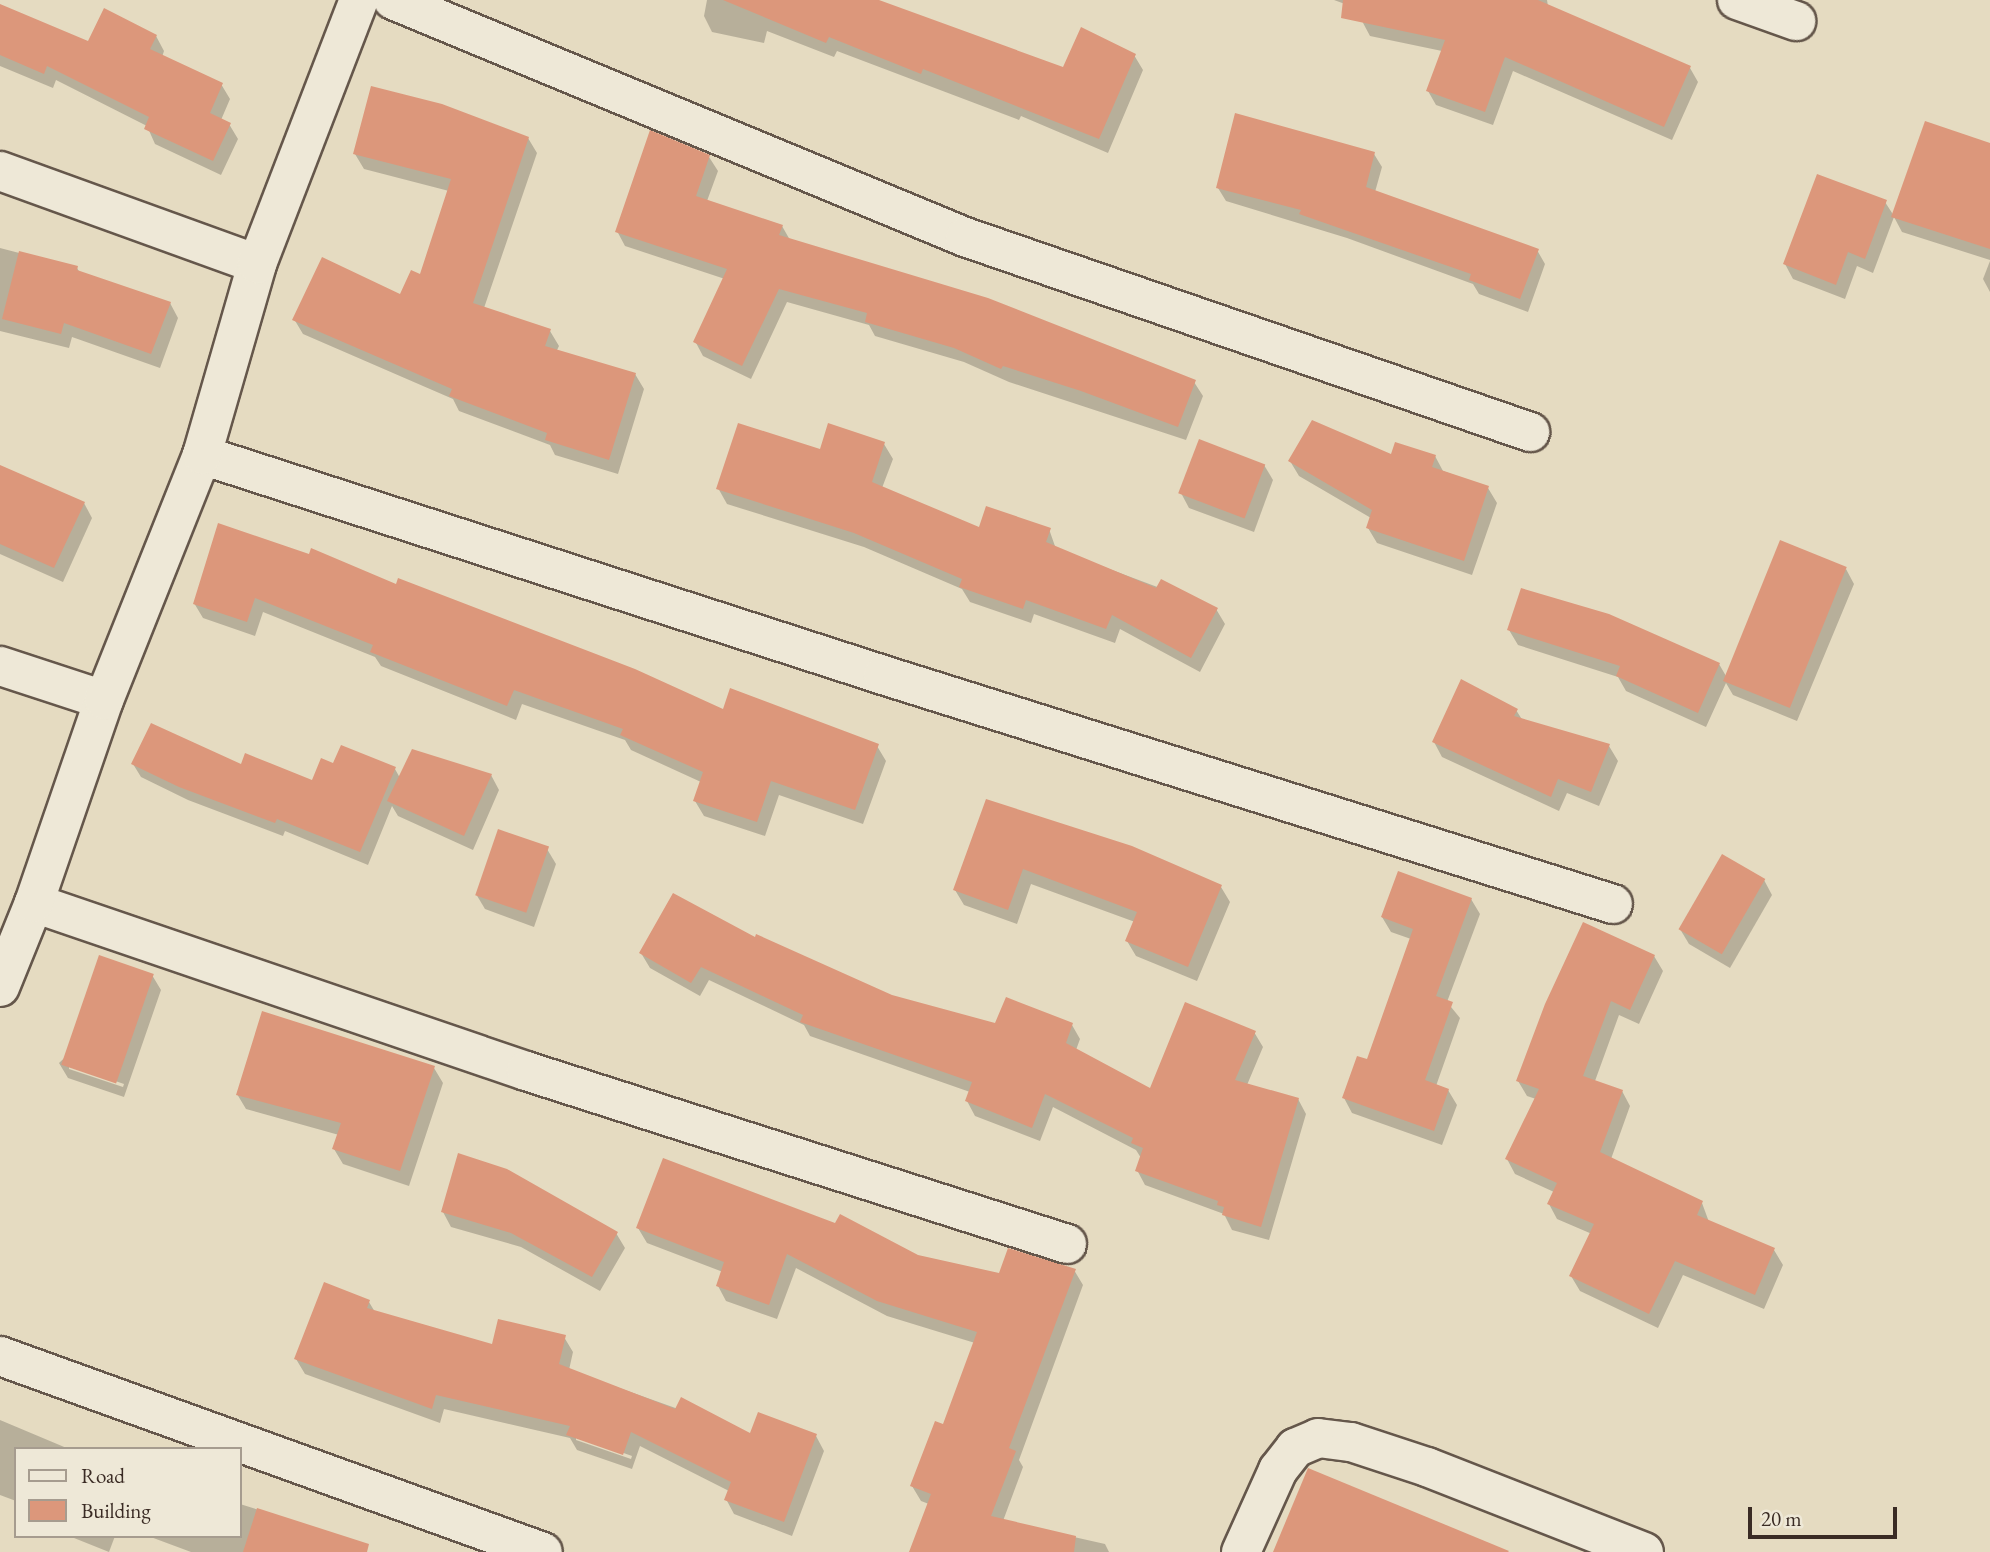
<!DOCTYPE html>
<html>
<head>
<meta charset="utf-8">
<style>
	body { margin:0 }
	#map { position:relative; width:1990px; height:1552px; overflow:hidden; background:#e5dbc1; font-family:"EB Garamond",serif }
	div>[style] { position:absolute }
	.shadow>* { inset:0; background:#0003 }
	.building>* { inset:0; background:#dc977b; transform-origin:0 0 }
	.roads { filter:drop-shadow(2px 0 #65574b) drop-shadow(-2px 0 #65574b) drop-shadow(0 2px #65574b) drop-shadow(0 -2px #65574b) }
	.minor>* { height:38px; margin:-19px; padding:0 19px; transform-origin:19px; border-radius:19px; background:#eee8d7 }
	span { translate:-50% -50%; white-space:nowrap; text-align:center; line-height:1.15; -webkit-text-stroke:5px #eee8d7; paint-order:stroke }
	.legend { position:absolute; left:14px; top:1447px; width:228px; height:91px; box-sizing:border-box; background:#eee8d7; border:2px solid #a69c8f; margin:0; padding:9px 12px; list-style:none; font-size:21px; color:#3a2b24 }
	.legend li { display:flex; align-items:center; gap:14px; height:35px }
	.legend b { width:35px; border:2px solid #a69c8f }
	.scale { position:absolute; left:1748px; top:1507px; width:149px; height:32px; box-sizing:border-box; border:4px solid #3a2b24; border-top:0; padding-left:9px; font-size:21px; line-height:24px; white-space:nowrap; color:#3a2b24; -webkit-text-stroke:5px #eee8d7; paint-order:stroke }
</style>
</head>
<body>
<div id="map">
	<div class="shadow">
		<i style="clip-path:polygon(707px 0,874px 0,1064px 70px,1134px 55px,1143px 70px,1108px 153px,1021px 116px,1019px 120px,837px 51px,834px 57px,767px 31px,764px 43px,712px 32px,704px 16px)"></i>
		<i style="clip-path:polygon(1334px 0,1547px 0,1548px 6px,1690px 68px,1698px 82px,1672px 140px,1513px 71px,1493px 125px,1436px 105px,1428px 91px,1442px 51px,1370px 36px,1362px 21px,1364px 11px)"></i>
		<i style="clip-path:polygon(0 5px,89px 43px,156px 36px,164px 51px,162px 57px,221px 84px,230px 99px,221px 120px,229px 124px,238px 139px,221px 175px,155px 144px,147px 126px,56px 80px,53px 88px,0 66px)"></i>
		<i style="clip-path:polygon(528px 138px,537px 153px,484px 308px,550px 331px,559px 346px,556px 352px,635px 374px,644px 389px,618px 474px,555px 455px,550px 445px,459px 411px,453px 399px,303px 334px,294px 319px,401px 296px,421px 276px,449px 191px,364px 169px,355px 154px)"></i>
		<i style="clip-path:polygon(1990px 147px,1990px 260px,1902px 232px,1894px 217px,1873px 273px,1857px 266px,1845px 299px,1793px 279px,1785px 264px,1885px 202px,1894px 216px)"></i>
		<i style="clip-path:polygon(1374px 154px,1382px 167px,1375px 192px,1537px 250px,1545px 264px,1528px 312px,1479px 294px,1473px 284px,1347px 238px,1226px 201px,1218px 188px)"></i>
		<i style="clip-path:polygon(709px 157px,718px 171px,707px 201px,782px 226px,790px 240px,1194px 382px,1203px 396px,1186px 440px,1009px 382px,964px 362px,875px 336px,869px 325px,787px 302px,751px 379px,703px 356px,695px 341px,725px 279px,625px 246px,617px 231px)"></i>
		<i style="clip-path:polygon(0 248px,77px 268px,80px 273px,170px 303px,178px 318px,160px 368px,72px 337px,69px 348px,0 331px)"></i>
		<i style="clip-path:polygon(1990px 261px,1990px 292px,1983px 279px)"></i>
		<i style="clip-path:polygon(884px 444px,893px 459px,882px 488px,980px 530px,1049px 529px,1056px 549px,1216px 609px,1225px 624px,1200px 672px,1120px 629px,1115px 643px,1034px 614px,1031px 623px,970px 602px,962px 589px,864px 547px,727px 504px,718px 488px,821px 451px)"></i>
		<i style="clip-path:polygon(1435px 456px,1443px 471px,1488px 488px,1497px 503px,1472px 575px,1377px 543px,1368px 528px,1371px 518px,1299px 476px,1290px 461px)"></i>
		<i style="clip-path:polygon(1264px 465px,1273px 480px,1254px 532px,1189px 508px,1181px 493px)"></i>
		<i style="clip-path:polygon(0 468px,84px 503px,92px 518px,63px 582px,0 554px)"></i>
		<i style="clip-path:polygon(219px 525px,397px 586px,724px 711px,877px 746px,886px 761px,863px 824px,779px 795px,765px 836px,704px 816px,695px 801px,701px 782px,631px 750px,625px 740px,522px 704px,516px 720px,381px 666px,375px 657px,263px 612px,255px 636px,203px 618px,194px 603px)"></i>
		<i style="clip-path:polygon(1846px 569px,1854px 584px,1797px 721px,1733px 695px,1726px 683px,1706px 727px,1626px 691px,1618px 677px,1518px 645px,1509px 630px,1719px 664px,1726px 676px)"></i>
		<i style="clip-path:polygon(1516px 710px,1523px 721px,1609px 746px,1618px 761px,1599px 806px,1567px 793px,1559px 811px,1442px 757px,1434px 742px)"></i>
		<i style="clip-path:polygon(133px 764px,242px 767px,313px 782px,334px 765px,395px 769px,400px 778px,491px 775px,499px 790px,473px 850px,398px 816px,392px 806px,368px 865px,285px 831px,283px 836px,188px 800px,141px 777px)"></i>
		<i style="clip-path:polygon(987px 801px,1221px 887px,1230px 902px,1197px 981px,1136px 956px,1127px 941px,1135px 922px,1031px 884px,1017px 924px,964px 905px,955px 890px)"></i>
		<i style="clip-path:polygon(547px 849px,556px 864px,534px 927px,485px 909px,476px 894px)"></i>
		<i style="clip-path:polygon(1764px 880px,1772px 895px,1730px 968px,1689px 944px,1680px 929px)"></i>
		<i style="clip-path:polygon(1471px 899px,1480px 914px,1447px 1002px,1460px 1018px,1436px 1086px,1448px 1090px,1457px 1105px,1442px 1145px,1352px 1113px,1344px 1098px,1368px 1062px,1411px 939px,1391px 932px,1382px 917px)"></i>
		<i style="clip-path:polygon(755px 940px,891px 996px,996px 1026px,1072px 1025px,1080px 1039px,1076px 1050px,1151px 1091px,1254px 1032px,1263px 1047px,1247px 1085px,1298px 1099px,1306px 1114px,1269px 1240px,1232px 1230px,1224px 1214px,1145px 1185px,1137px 1170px,1141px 1158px,1136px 1150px,1053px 1107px,1040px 1141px,975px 1116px,967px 1101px,970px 1092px,810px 1036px,804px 1025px,709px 980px,700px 996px,650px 968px,641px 953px)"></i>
		<i style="clip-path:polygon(1654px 956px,1663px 971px,1639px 1024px,1619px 1015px,1595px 1081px,1622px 1091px,1630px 1106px,1611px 1159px,1702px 1203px,1709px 1222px,1774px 1250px,1783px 1265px,1764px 1309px,1683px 1275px,1658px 1328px,1580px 1291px,1571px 1276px,1592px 1234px,1557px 1219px,1549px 1204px,1554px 1192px,1515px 1174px,1507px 1159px,1536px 1099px,1527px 1096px,1518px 1081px)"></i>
		<i style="clip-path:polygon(evenodd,152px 975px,161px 990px,124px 1097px,68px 1078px,59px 1063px,152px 975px,69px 1065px,124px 1084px,123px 1087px,69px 1069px,69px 1065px)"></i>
		<i style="clip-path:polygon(434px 1068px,443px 1083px,409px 1186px,343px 1164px,334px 1149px,339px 1135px,246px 1109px,237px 1094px)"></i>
		<i style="clip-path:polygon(443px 1212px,616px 1233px,625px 1248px,600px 1291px,521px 1247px,451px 1227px)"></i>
		<i style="clip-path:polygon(638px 1228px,917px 1256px,1000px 1275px,1074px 1270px,1083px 1285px,1019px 1460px,1023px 1467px,1003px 1521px,1105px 1544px,1109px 1552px,911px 1552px,929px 1504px,921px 1501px,912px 1486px,944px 1426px,975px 1343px,887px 1316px,796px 1268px,777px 1319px,726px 1301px,718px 1286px,723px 1272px,647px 1243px)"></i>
		<i style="clip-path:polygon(evenodd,369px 1302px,375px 1312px,493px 1347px,564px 1337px,573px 1352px,569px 1370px,751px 1435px,816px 1436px,824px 1451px,792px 1536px,734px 1514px,726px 1499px,729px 1491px,640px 1446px,632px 1469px,577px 1450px,570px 1438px,444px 1409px,440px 1423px,305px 1374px,296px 1359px,369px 1302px,576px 1436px,632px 1456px,631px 1459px,576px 1440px,576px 1436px)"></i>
		<i style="clip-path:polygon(0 1420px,69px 1449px,16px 1449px,16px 1501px,0 1495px)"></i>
		<i style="clip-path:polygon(240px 1504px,303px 1524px,307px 1552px,191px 1552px,148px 1536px,240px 1536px)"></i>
		<i style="clip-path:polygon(69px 1536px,115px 1536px,109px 1552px)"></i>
	</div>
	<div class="building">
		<i style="clip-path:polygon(723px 0,879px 0,1063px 67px,1081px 27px,1136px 54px,1099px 139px,923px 69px,921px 74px,829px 37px,826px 43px)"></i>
		<i style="clip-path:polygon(1343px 0,1538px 0,1691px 66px,1664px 127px,1505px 57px,1485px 112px,1426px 91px,1445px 40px,1341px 18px)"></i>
		<i style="clip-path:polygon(0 4px,88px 41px,104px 8px,157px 35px,150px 49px,223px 83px,210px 113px,231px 123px,213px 161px,144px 129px,149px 117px,47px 66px,44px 74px,0 55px)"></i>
		<i style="clip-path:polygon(371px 86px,442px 104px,529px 137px,473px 303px,551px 329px,545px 346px,636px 373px,609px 460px,545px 440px,547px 433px,449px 396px,452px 389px,292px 320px,322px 257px,400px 294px,411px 270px,420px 274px,451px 179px,353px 154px)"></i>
		<i style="clip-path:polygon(1235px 113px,1375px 152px,1366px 187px,1539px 249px,1520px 299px,1469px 280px,1471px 274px,1299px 214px,1301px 210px,1216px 188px)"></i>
		<i style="clip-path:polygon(1925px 121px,1990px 143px,1990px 249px,1891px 217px)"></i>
		<i style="clip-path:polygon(650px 130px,710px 155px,696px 196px,783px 225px,779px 235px,988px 298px,1196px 380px,1178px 427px,1081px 391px,1003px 366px,1001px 369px,954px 348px,865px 322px,867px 313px,779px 289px,742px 366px,693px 342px,727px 269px,615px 232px)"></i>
		<i style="clip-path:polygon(1817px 174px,1887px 200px,1865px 259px,1848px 252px,1836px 285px,1783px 264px)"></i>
		<i style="clip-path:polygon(19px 251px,78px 266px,77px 270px,171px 302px,151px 354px,64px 323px,61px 334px,2px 319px)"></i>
		<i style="clip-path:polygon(1312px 420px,1391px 454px,1395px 442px,1436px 455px,1432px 467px,1489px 486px,1464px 561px,1366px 528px,1372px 510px,1288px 461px)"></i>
		<i style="clip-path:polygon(738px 423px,820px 449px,828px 423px,885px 442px,872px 482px,979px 527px,986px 506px,1051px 528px,1046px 542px,1156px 588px,1161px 579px,1218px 608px,1191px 658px,1112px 615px,1106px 629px,1026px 600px,1023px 609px,959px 587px,962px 579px,854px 533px,716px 489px)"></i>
		<i style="left:1199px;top:439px;width:71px;height:58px;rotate:21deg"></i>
		<i style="clip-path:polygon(0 465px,85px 502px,54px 568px,0 544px)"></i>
		<i style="clip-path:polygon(218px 523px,309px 554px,311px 548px,396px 584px,398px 578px,635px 669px,723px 709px,730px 688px,879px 744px,855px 810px,771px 781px,757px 822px,693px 801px,703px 772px,620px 735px,623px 729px,514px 690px,507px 706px,370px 652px,373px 645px,255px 598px,247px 622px,193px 604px)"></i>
		<i style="left:1780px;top:540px;width:72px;height:152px;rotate:22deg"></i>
		<i style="clip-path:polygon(1521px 588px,1609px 614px,1720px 663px,1698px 713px,1616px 676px,1620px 666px,1507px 630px)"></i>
		<i style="clip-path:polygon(1461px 679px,1518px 709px,1514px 716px,1610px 744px,1591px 792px,1558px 779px,1551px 797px,1432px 742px)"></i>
		<i style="clip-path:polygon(151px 723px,241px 764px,245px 753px,312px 780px,321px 758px,333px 763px,341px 745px,396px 767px,360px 852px,277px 819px,275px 823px,179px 787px,131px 764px)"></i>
		<i style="clip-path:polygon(412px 749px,492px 774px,464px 836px,387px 801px)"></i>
		<i style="clip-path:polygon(986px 799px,1132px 846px,1222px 885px,1188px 967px,1125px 941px,1137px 912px,1023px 869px,1008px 910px,953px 890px)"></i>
		<i style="left:498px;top:829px;width:54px;height:70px;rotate:19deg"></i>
		<i style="left:1722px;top:854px;width:50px;height:87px;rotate:30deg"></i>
		<i style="clip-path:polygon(1398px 871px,1472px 898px,1436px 996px,1453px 1002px,1425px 1080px,1449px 1089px,1434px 1131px,1342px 1098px,1357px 1056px,1367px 1059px,1413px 929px,1381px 917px)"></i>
		<i style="clip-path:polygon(673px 893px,755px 937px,756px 934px,892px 995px,995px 1023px,1006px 997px,1073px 1023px,1066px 1043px,1150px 1088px,1185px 1002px,1256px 1031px,1235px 1080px,1299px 1098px,1261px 1227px,1222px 1215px,1224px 1207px,1217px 1205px,1218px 1201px,1135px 1171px,1143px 1148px,1131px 1143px,1133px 1138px,1045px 1094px,1032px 1128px,965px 1101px,972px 1082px,800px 1022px,803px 1015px,701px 967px,691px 983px,639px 953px)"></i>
		<i style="clip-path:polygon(1583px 922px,1655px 955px,1630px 1010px,1611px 1001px,1583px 1076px,1623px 1090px,1600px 1152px,1703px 1201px,1697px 1215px,1775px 1248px,1755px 1295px,1675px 1261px,1649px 1314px,1569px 1276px,1594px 1224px,1547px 1204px,1557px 1183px,1505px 1159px,1539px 1089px,1516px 1081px,1545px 1004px)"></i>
		<i style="left:99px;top:955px;width:58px;height:116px;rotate:19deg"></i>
		<i style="clip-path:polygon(262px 1011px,435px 1066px,400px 1171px,332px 1149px,341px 1123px,236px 1095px)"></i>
		<i style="clip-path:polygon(458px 1153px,507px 1169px,618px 1232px,592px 1277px,511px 1233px,441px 1212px)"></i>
		<i style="clip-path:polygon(663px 1158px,835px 1223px,840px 1214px,918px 1255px,999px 1273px,1008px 1248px,1076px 1269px,1009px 1448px,1016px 1451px,991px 1516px,1076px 1536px,1074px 1552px,909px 1552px,931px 1494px,910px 1486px,935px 1421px,943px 1424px,977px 1332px,877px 1301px,787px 1254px,769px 1305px,716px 1286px,724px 1262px,636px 1228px)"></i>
		<i style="clip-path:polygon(324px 1282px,370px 1300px,367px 1308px,492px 1344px,498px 1319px,566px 1335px,559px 1364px,675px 1409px,681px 1397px,750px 1433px,758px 1412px,817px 1434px,784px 1522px,724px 1500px,731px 1482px,631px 1432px,623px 1455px,566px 1435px,570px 1426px,436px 1395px,432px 1409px,294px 1359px)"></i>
		<i style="clip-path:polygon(1308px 1468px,1509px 1551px,1508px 1552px,1273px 1552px)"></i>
		<i style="clip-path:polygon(257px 1508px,369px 1544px,367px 1552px,243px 1552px)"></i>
	</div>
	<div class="roads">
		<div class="minor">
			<i style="left:393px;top:0;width:619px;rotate:22.51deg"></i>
			<i style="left:965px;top:237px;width:598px;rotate:19.04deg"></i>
			<i style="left:1737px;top:0;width:63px;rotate:19.6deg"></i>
			<i style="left:0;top:171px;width:273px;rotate:19.9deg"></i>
			<i style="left:202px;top:455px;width:716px;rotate:17.9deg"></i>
			<i style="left:883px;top:675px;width:765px;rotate:17.42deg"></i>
			<i style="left:0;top:666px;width:109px;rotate:18.1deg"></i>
			<i style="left:34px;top:903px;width:520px;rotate:18.85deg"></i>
			<i style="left:526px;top:1071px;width:568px;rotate:17.73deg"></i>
			<i style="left:0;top:987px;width:91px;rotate:-68deg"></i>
			<i style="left:34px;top:903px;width:215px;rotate:-71deg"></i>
			<i style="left:104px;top:700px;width:264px;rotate:-68.2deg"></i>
			<i style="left:202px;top:455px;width:199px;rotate:-73.9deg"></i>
			<i style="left:257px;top:264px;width:283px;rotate:-68.9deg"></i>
			<i style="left:0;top:1356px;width:577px;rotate:19.85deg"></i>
			<i style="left:1241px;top:1552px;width:90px;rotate:-65.7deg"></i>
			<i style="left:1278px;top:1470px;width:28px;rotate:-52deg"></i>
			<i style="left:1295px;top:1448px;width:25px;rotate:-23deg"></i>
			<i style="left:1318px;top:1438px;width:33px;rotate:7deg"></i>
			<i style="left:1351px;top:1442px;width:80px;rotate:18.2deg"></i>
			<i style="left:1427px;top:1467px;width:233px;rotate:21.4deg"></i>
		</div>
	</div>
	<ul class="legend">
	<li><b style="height:9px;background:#eee8d7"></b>Road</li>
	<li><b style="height:19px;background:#dc977b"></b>Building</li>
	</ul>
	<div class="scale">20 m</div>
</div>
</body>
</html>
